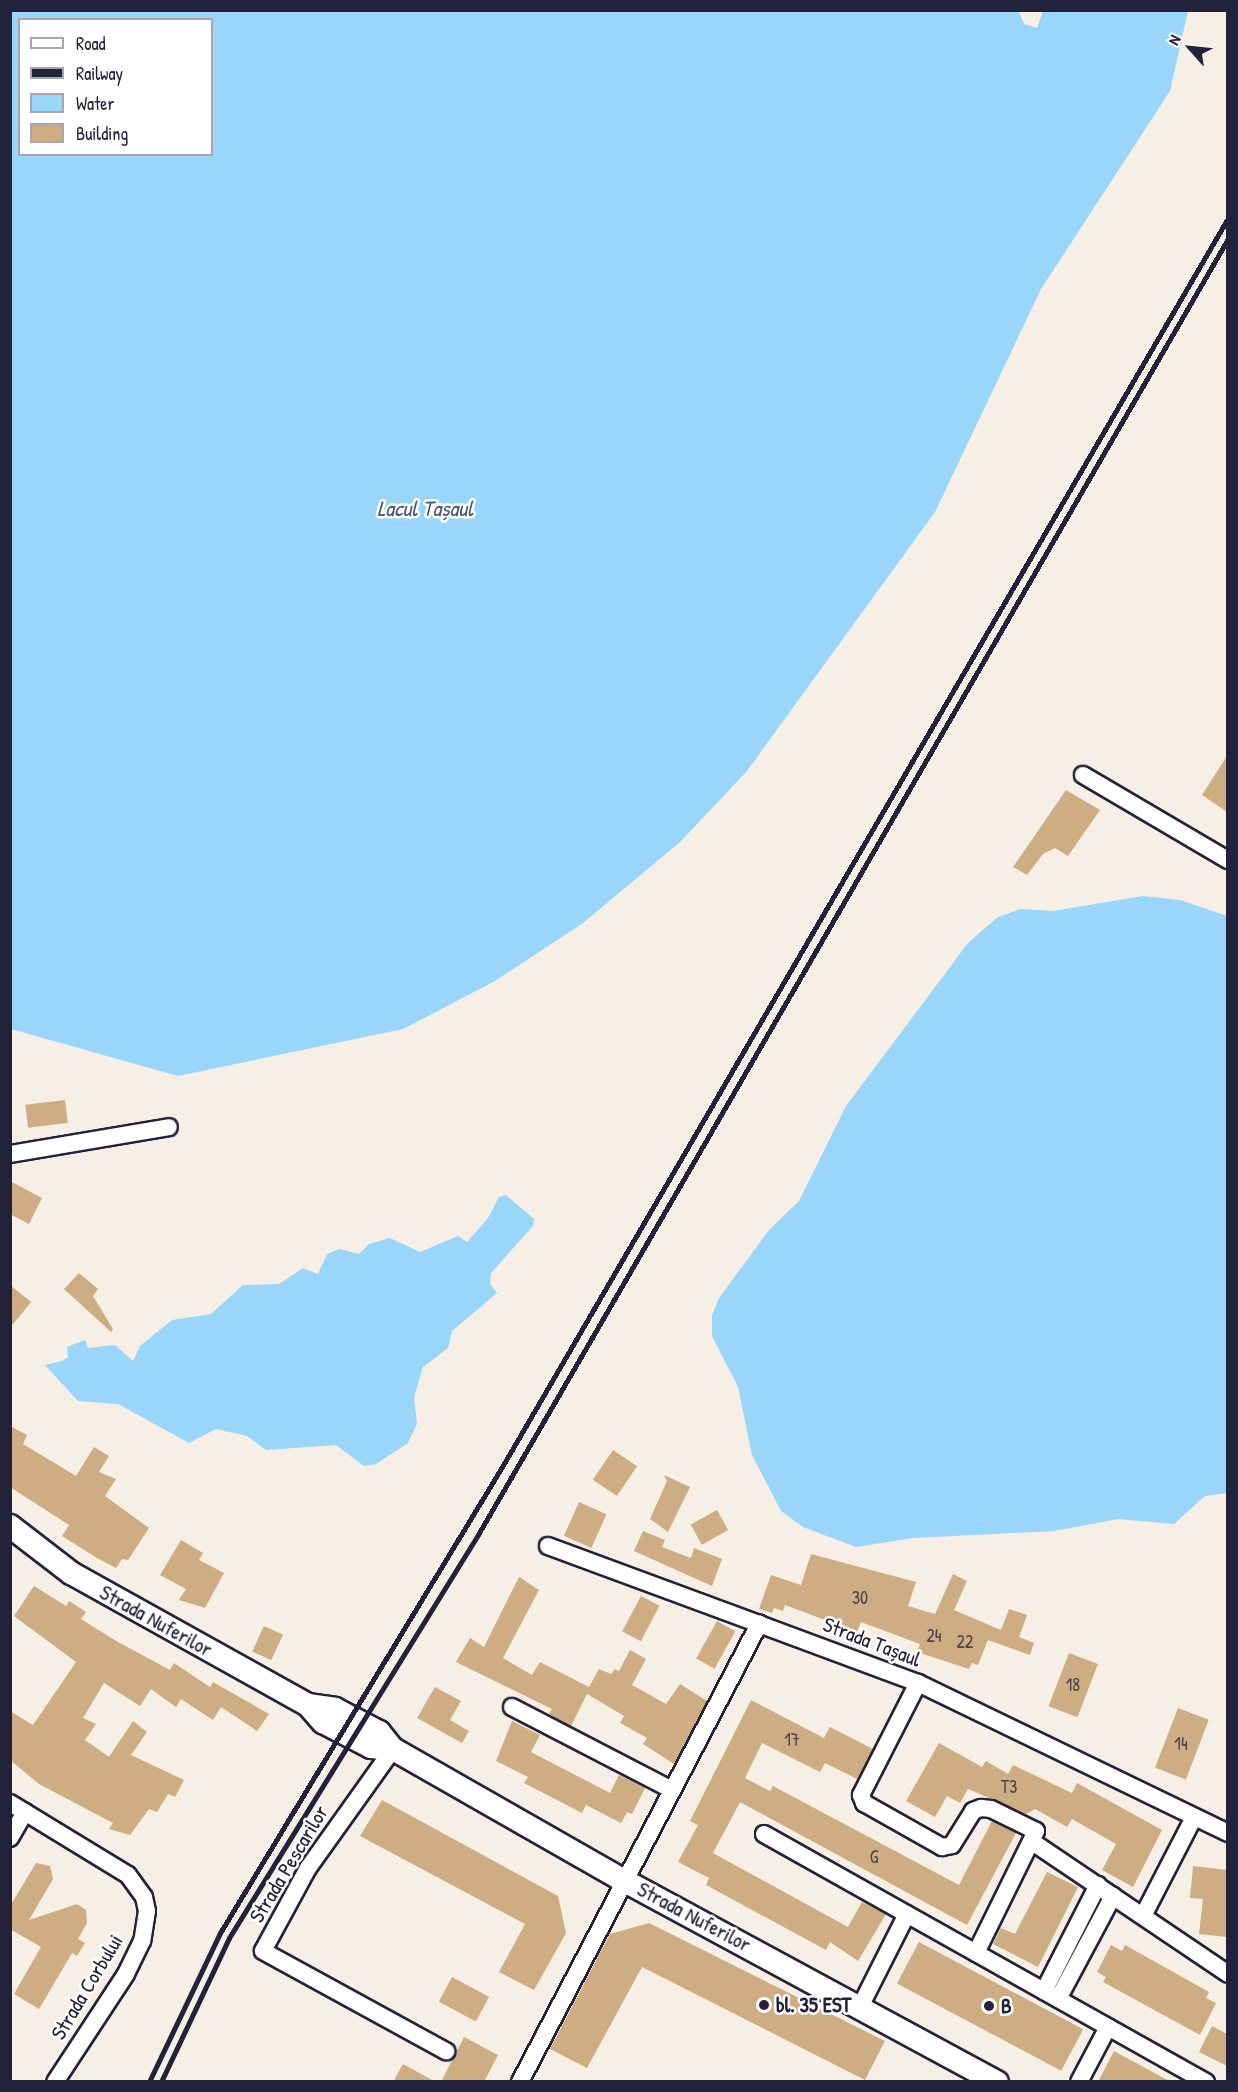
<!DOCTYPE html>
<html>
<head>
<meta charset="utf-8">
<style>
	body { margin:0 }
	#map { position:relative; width:1238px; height:2092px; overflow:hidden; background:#f5efe6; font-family:"Patrick Hand",sans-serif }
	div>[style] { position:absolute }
	.water>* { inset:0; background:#9ad5fa }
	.building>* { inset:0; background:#cdad81; transform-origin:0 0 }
	.roads { filter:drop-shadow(2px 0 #22223b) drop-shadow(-2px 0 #22223b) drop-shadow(0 2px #22223b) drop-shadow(0 -2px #22223b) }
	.street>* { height:16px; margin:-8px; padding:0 8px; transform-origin:8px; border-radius:8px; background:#fff }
	.secondary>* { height:22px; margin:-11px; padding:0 11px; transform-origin:11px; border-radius:11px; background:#fff }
	.rail>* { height:4.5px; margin:-2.25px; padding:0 2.25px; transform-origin:2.25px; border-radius:2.25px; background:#22223b }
	.dots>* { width:16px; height:16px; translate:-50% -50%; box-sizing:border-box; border:3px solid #fff; border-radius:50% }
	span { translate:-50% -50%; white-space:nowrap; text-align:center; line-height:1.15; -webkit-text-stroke:5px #fff; paint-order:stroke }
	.number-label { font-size:18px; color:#4d454c }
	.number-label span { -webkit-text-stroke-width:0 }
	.street-label { font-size:21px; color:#22223b }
	.poi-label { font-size:21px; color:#22223b; font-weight:700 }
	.left { translate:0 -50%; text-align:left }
	.water-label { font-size:22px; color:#465874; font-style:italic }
	.frame { position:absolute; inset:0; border:12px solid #22223b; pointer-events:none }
	.legend { position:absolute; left:18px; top:18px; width:195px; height:138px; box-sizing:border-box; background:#fff; border:2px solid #a7a7b1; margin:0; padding:8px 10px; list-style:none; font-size:18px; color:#22223b }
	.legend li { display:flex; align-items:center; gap:12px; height:30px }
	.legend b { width:30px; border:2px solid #a7a7b1 }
	.north { position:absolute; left:1160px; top:18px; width:60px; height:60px; -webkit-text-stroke:4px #fff; paint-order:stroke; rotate:297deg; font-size:16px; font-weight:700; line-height:24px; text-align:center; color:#22223b }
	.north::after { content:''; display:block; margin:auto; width:21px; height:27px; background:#22223b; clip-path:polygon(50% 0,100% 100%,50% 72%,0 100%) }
</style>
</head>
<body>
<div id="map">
	<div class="water">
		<i style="clip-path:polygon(evenodd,1018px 10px,1024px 24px,1037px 28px,1043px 11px,1188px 11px,1170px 91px,1041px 289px,935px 512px,747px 771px,680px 842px,583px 923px,495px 981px,403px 1029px,178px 1076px,11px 1029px,11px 11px,1018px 10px,20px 20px,212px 20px,212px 154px,20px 154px,20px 20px)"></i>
		<i style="clip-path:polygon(1143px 896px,1180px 900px,1227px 916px,1227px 1493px,1205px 1496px,1174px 1524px,1118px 1519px,1054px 1531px,913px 1538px,856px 1547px,803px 1527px,781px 1511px,752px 1455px,738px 1387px,712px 1336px,712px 1315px,719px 1298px,769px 1230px,799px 1201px,846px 1106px,968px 943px,998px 917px,1021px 909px,1053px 911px)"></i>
		<i style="clip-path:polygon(506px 1195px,534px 1219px,533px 1226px,491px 1273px,490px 1284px,497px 1293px,452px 1331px,448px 1348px,423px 1367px,414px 1397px,417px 1424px,408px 1443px,376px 1464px,364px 1466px,336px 1445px,266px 1450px,247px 1436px,216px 1429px,189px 1443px,118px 1404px,78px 1401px,45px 1365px,62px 1361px,68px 1357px,67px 1347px,85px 1340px,88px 1348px,115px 1345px,133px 1361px,140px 1346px,172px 1320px,211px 1314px,243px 1285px,279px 1284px,303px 1268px,318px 1274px,327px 1254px,340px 1249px,359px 1254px,369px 1244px,390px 1238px,420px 1252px,458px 1236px,467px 1242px,488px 1218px,499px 1197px)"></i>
	</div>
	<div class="building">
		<i style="clip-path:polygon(1227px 756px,1227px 812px,1202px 795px)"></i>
		<i style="clip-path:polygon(1066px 790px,1100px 810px,1068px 856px,1055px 848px,1043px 854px,1027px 875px,1013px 867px)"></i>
		<i style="left:65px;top:1100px;width:23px;height:40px;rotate:83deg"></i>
		<i style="clip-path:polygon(10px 1181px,42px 1198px,29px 1224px,10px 1214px)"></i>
		<i style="clip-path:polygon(79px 1273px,98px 1289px,93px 1296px,113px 1329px,111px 1332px,64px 1289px)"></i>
		<i style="clip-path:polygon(10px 1285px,31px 1302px,10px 1328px)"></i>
		<i style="clip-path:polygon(10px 1426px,27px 1435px,23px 1444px,76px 1476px,94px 1447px,109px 1456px,99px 1472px,116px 1479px,105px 1496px,149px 1528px,128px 1560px,122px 1559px,116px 1568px,97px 1558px,62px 1536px,69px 1525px,10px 1487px)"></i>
		<i style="left:613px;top:1450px;width:29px;height:36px;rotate:34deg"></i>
		<i style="clip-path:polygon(664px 1475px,690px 1487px,668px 1532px,650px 1519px,667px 1481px)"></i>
		<i style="left:579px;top:1502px;width:30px;height:37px;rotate:24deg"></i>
		<i style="left:717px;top:1510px;width:23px;height:30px;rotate:61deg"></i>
		<i style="clip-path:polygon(643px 1531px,665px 1540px,662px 1547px,691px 1558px,694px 1548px,722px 1559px,712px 1586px,634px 1551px)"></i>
		<i style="clip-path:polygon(181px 1540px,203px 1553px,199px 1560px,224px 1573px,205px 1608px,179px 1600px,186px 1589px,160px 1575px)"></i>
		<i style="clip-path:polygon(811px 1554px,916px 1582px,908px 1606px,935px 1614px,953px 1574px,967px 1581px,954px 1610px,1001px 1630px,1009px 1609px,1027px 1615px,1019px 1637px,1034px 1643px,1030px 1655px,988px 1640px,978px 1665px,972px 1663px,969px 1669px,917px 1652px,920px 1644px,861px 1622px,857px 1632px,785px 1605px,783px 1611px,774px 1608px,772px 1613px,759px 1609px,771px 1575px,801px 1585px)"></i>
		<i style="clip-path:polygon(519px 1577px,539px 1590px,503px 1658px,532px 1675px,540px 1662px,589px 1687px,599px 1669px,611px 1674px,615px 1669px,619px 1671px,630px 1650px,646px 1659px,632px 1685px,666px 1704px,680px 1684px,707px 1701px,674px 1764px,643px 1744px,647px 1738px,620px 1723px,624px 1716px,587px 1694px,571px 1726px,549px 1714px,552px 1709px,456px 1662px,470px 1638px,484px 1647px)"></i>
		<i style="clip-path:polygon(34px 1586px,66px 1606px,69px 1601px,86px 1612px,81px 1619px,118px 1642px,170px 1670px,174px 1663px,210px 1687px,213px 1682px,269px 1714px,257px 1731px,221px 1707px,213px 1720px,181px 1699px,176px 1707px,151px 1689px,140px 1706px,104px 1683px,83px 1718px,96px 1724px,85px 1740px,109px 1757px,133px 1721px,147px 1732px,131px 1755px,184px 1780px,175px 1797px,168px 1794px,157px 1812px,149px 1809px,130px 1835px,109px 1829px,113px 1823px,39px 1784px,10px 1760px,10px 1711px,33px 1725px,76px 1662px,14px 1616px)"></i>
		<i style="left:641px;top:1596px;width:21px;height:40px;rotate:28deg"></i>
		<i style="left:717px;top:1621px;width:21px;height:43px;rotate:29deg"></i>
		<i style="left:264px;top:1626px;width:21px;height:28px;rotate:25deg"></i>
		<i style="left:1069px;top:1653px;width:31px;height:57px;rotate:21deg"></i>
		<i style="clip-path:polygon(435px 1687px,461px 1701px,450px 1720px,469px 1731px,462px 1743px,417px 1718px)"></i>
		<i style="clip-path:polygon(751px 1700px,824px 1738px,830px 1727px,873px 1749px,857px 1779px,825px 1763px,820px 1772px,762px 1743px,745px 1778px,770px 1791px,773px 1786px,959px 1885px,992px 1821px,1016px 1833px,967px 1925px,740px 1802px,713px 1853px,848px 1927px,862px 1902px,886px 1914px,858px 1961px,830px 1942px,826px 1950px,706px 1885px,709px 1878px,678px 1862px,698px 1825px,690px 1821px)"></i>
		<i style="left:1178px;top:1708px;width:33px;height:64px;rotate:21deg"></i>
		<i style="clip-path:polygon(512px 1721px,540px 1735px,531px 1752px,610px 1793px,619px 1775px,645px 1788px,632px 1814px,627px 1812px,621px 1823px,586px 1805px,582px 1813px,524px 1783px,528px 1777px,496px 1761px)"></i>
		<i style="clip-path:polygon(939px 1743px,982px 1767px,986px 1761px,1008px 1774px,1013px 1765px,1072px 1793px,1077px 1783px,1162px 1830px,1133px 1887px,1102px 1870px,1116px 1844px,1072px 1819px,1067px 1827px,1035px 1809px,1026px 1814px,968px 1789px,960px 1803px,947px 1796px,935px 1817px,906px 1801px)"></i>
		<i style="clip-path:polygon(382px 1800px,558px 1896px,566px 1933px,534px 1990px,499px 1972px,525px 1924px,360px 1836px)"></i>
		<i style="clip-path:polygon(36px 1863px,50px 1866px,53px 1879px,29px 1920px,77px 1904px,86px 1910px,87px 1923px,78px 1939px,85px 1943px,77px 1956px,72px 1953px,39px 2009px,14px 1994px,41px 1947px,10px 1929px,10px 1906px)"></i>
		<i style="clip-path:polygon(1193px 1866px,1227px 1870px,1227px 1937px,1199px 1934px,1203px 1899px,1190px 1898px)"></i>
		<i style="clip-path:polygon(1047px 1872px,1078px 1887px,1038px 1967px,993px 1944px,1001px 1928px,1015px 1934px)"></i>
		<i style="clip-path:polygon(649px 1923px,885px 2041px,865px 2080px,642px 1967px,587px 2068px,550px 2049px,610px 1934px)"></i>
		<i style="left:919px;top:1942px;width:186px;height:47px;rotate:28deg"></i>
		<i style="clip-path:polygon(1111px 1945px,1122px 1951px,1125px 1945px,1209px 1992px,1206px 1998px,1216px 2003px,1200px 2035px,1103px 1982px,1106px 1977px,1097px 1972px)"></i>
		<i style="left:452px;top:1977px;width:42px;height:28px;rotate:28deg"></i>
		<i style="clip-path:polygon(1212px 2026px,1227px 2034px,1227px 2066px,1199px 2052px)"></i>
		<i style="clip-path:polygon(464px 2037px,498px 2055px,484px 2082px,441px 2082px)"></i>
		<i style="clip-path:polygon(1114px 2051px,1171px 2082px,1098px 2082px)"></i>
		<i style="clip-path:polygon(403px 2064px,436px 2082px,393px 2082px)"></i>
	</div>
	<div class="roads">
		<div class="street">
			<i style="left:1083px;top:775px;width:168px;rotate:30.4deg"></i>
			<i style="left:10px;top:1154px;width:161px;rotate:-9.6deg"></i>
			<i style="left:548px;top:1546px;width:225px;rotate:20.3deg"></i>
			<i style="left:918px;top:1683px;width:126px;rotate:117deg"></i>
			<i style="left:861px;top:1795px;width:9px;rotate:69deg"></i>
			<i style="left:864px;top:1803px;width:90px;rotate:29.4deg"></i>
			<i style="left:942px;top:1847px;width:10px;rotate:-11deg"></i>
			<i style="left:952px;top:1845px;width:40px;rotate:-58deg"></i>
			<i style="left:973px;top:1811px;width:9px;rotate:-21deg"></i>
			<i style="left:981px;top:1808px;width:10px;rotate:6deg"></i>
			<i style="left:991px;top:1809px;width:50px;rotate:26.1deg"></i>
			<i style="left:1036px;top:1831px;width:136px;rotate:116.2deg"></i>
			<i style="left:512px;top:1707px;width:180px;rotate:27.4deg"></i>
			<i style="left:393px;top:1749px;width:146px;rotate:125.5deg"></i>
			<i style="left:308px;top:1868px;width:94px;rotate:118.5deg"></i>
			<i style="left:263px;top:1951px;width:209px;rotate:28.7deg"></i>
			<i style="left:10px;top:1803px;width:138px;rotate:31.4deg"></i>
			<i style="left:128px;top:1875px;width:27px;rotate:54deg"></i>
			<i style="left:144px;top:1897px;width:14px;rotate:78deg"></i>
			<i style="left:147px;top:1911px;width:30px;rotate:99deg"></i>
			<i style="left:142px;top:1941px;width:37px;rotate:116deg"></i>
			<i style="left:126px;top:1974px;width:129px;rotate:123.3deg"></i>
			<i style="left:764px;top:1834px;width:507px;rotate:29.3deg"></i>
			<i style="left:10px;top:1838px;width:30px;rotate:-60deg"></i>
			<i style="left:1034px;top:1843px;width:234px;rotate:34deg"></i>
			<i style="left:1143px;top:1916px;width:111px;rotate:-62.7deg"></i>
			<i style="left:1044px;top:1991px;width:119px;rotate:-63deg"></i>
			<i style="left:1058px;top:1999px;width:117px;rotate:-61.9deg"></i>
			<i style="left:860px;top:2007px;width:104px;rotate:-63.2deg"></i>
			<i style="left:520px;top:2082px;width:517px;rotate:-62.44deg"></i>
			<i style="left:759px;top:1624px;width:170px;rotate:20.4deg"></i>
			<i style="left:918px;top:1683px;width:344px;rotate:25.8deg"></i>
			<i style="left:1079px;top:2082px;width:62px;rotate:-62.2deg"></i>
		</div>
		<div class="secondary">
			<i style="left:10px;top:1526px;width:77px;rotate:37.6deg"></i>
			<i style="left:71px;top:1573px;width:271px;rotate:29.1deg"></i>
			<i style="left:308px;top:1705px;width:23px;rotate:49deg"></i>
			<i style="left:323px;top:1722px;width:54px;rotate:27.5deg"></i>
			<i style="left:371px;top:1747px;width:22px;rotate:5deg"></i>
			<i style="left:308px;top:1705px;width:27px;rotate:8deg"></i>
			<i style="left:335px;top:1709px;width:50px;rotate:27.6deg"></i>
			<i style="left:379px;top:1732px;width:22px;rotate:51deg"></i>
			<i style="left:393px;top:1749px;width:265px;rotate:29.7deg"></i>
			<i style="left:623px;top:1880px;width:425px;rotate:28.4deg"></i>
		</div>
	</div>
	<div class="rail">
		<i style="left:149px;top:2082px;width:165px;rotate:-64.5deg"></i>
		<i style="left:220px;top:1933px;width:545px;rotate:-58.82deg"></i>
		<i style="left:502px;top:1467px;width:1445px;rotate:-59.83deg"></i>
		<i style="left:161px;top:2082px;width:159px;rotate:-64.7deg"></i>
		<i style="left:229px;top:1938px;width:476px;rotate:-58.3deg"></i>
		<i style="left:479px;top:1533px;width:1495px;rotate:-59.94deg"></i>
	</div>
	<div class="dots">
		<i style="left:764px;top:2005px;background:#22223b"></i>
		<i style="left:989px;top:2006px;background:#22223b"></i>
	</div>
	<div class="number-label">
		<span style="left:860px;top:1598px">30</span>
		<span style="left:934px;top:1636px">24</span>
		<span style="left:965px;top:1642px">22</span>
		<span style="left:1073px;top:1685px">18</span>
		<span style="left:792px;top:1740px">17</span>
		<span style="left:1181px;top:1744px">14</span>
		<span style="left:1009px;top:1787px">T3</span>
		<span style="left:874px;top:1857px">G</span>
	</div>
	<div class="street-label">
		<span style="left:156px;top:1621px;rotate:29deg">Strada Nuferilor</span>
		<span style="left:872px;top:1642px;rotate:21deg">Strada Tașaul</span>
		<span style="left:289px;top:1864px;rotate:-59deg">Strada Pescarilor</span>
		<span style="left:694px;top:1917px;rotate:28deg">Strada Nuferilor</span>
		<span style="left:87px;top:1987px;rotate:-59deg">Strada Corbului</span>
	</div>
	<div class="poi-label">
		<span class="left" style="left:776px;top:2005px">bl. 35 EST</span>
		<span class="left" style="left:1001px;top:2006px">B</span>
	</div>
	<div class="water-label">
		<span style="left:425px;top:509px">Lacul Tașaul</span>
	</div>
	<div class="frame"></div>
	<ul class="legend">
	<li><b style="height:8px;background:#fff"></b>Road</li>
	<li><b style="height:8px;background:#22223b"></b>Railway</li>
	<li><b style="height:16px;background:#9ad5fa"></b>Water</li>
	<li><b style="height:16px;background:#cdad81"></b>Building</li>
	</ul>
	<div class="north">N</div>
</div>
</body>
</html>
